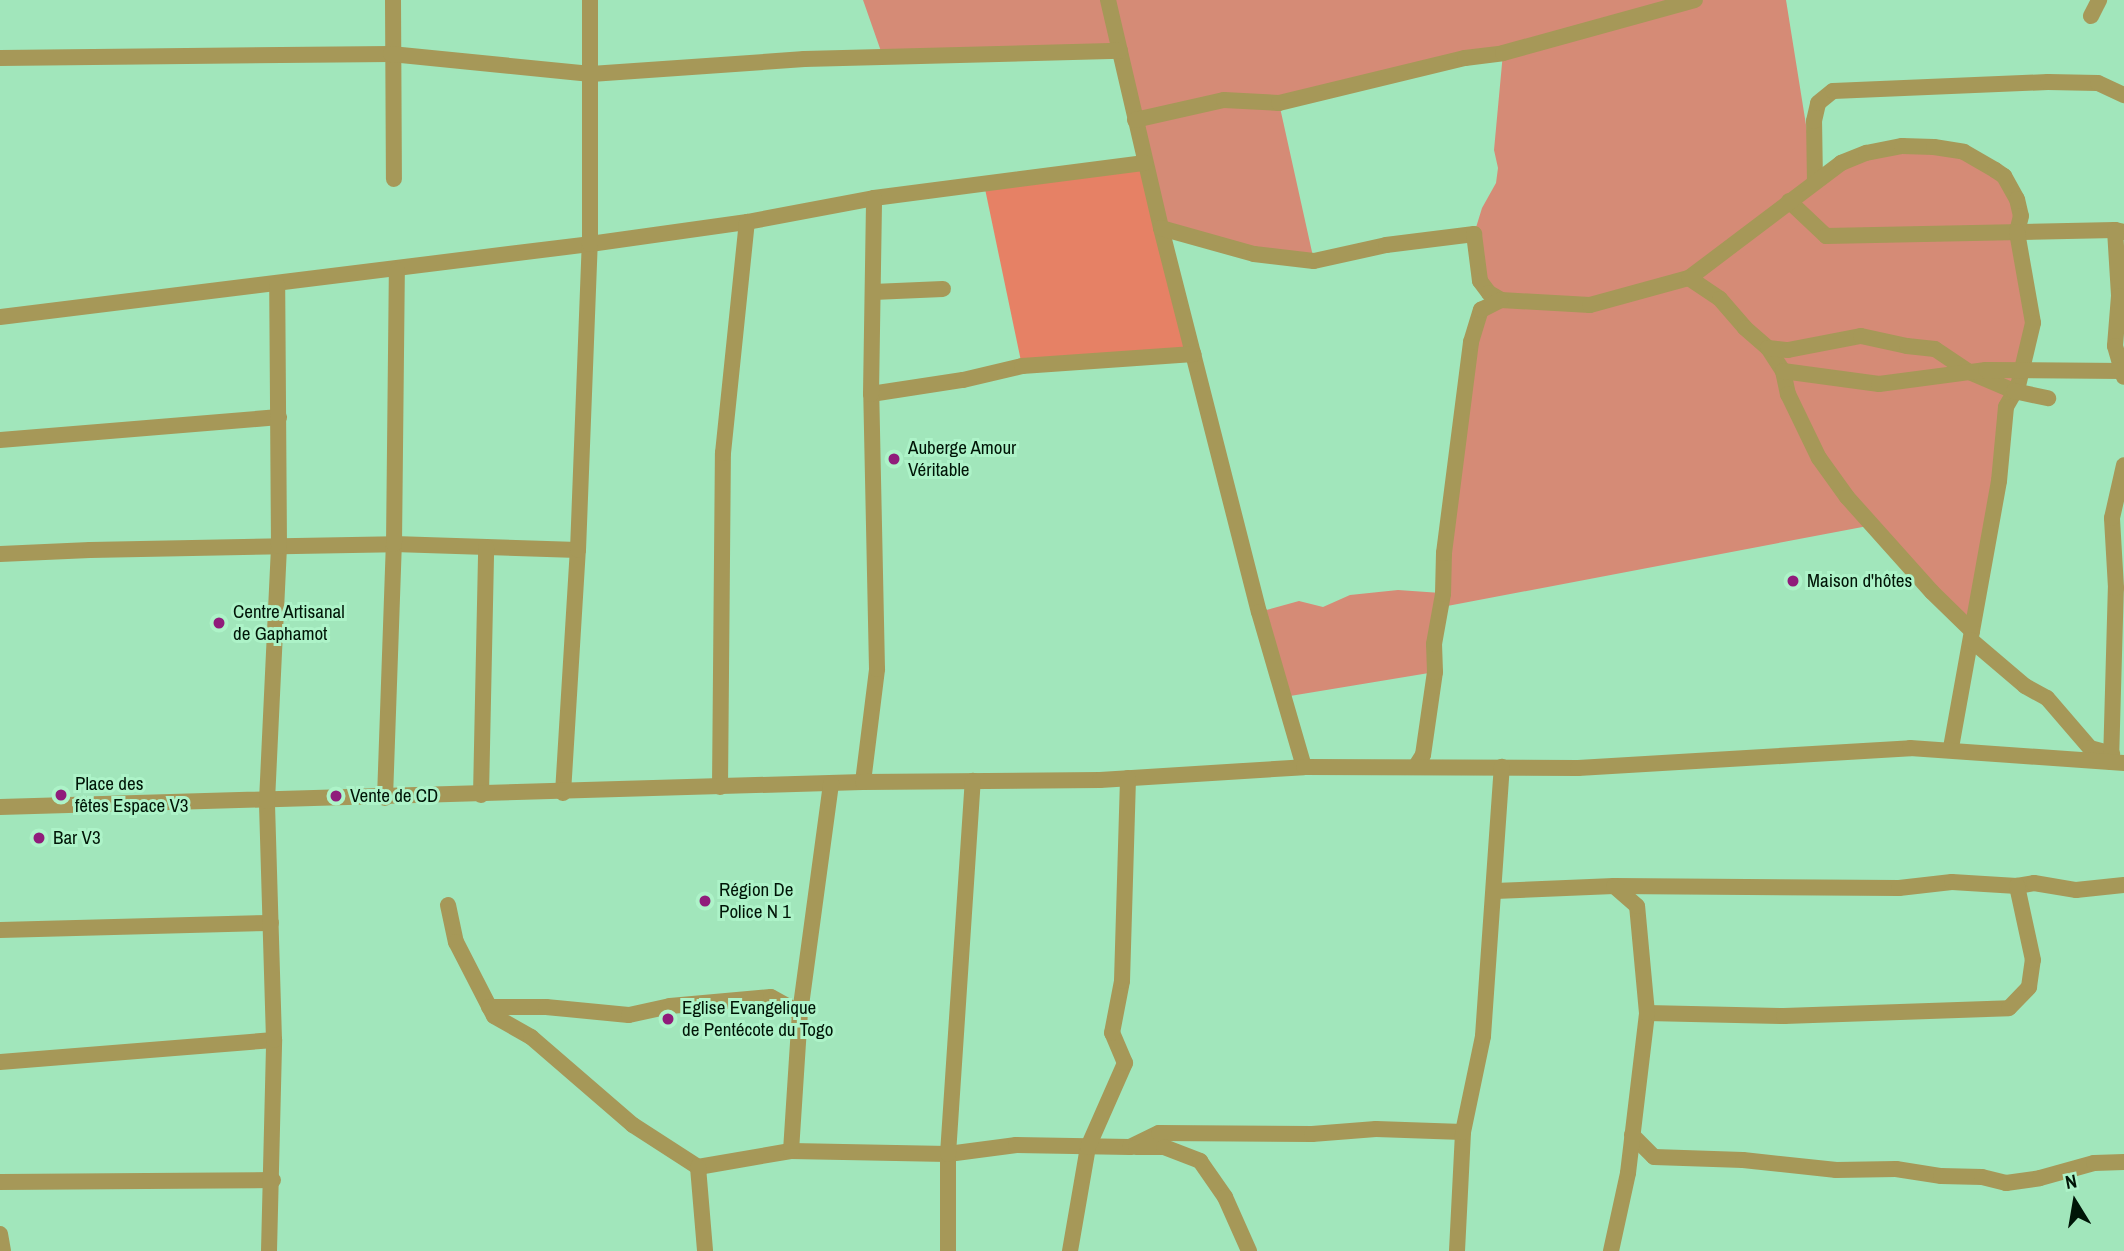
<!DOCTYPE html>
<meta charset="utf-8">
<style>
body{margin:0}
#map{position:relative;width:2124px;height:1251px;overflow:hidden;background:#a1e6bb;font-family:"Archivo Narrow",sans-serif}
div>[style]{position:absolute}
.green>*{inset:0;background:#d58b76}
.forest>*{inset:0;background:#e68165}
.minor>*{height:16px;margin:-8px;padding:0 8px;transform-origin:8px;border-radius:8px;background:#a69858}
.dots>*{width:19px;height:19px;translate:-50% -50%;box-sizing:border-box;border:4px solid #adf3c8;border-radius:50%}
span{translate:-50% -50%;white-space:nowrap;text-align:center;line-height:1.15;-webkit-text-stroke:6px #adf3c8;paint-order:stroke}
.poi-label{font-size:19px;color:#001507}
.left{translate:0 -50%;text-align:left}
.north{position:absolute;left:2040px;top:1167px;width:70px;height:70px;-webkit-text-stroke:5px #adf3c8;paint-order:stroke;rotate:349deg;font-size:19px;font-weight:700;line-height:28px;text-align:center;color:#001507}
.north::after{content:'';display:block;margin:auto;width:24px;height:32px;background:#001507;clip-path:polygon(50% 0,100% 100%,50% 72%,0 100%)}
</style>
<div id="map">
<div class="green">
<i style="clip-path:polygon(863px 0,1786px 0,1815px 181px,1858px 156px,1934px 147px,1995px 170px,2017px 199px,2033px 323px,2006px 407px,1972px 631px,1873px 525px,1442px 607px,1435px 672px,1284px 697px,1259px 612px,1299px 601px,1323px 607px,1350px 595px,1398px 590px,1441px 593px,1481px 310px,1500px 300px,1480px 281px,1474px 234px,1482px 208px,1496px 183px,1498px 168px,1494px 150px,1503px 53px,1279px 103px,1314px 261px,1161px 228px,1118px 51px,883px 57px)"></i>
</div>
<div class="forest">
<i style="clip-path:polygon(1145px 163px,1194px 354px,1022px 366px,984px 184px)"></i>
</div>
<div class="minor">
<i style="left:393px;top:0;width:179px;rotate:89.7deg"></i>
<i style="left:1108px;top:0;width:234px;rotate:76.9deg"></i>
<i style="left:1161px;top:228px;width:396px;rotate:75.7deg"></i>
<i style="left:1259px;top:612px;width:161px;rotate:73.8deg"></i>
<i style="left:2091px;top:16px;width:18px;rotate:-63deg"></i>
<i style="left:0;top:58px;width:391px;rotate:-0.6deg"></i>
<i style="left:391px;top:54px;width:201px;rotate:5.7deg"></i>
<i style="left:591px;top:74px;width:214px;rotate:-4deg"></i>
<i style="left:804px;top:59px;width:316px;rotate:-1.5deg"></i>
<i style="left:1135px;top:120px;width:91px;rotate:-12.7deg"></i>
<i style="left:1224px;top:100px;width:55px;rotate:3.1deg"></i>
<i style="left:1279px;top:103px;width:191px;rotate:-13.6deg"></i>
<i style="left:1465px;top:58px;width:38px;rotate:-7deg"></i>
<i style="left:1503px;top:53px;width:199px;rotate:-15.4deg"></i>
<i style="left:1815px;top:182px;width:61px;rotate:-90.9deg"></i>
<i style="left:1814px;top:121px;width:18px;rotate:-77deg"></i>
<i style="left:1818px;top:103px;width:19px;rotate:-39deg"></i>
<i style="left:1833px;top:91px;width:215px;rotate:-2.4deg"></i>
<i style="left:2048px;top:82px;width:50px;rotate:1.1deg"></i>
<i style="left:2098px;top:83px;width:29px;rotate:25deg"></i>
<i style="left:1789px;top:201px;width:51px;rotate:43.4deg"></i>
<i style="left:1826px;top:236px;width:289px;rotate:-1.2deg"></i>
<i style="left:1161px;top:228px;width:97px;rotate:15.6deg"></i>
<i style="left:1254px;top:254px;width:60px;rotate:6.7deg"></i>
<i style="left:1314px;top:261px;width:74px;rotate:-12.5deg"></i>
<i style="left:1386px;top:245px;width:89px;rotate:-7.1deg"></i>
<i style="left:1474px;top:234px;width:47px;rotate:82.7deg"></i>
<i style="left:1480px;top:281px;width:15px;rotate:53deg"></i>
<i style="left:1489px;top:293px;width:14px;rotate:30deg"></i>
<i style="left:1501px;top:300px;width:89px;rotate:3.2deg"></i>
<i style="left:1590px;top:305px;width:103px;rotate:-15.3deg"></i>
<i style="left:1689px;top:278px;width:191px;rotate:-37.1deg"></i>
<i style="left:1841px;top:163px;width:27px;rotate:-22deg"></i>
<i style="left:1866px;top:153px;width:37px;rotate:-11deg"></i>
<i style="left:1902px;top:146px;width:32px;rotate:2deg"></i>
<i style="left:1934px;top:147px;width:30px;rotate:9deg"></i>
<i style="left:1964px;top:152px;width:36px;rotate:30deg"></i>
<i style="left:1995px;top:170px;width:11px;rotate:34deg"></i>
<i style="left:2004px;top:176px;width:26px;rotate:61deg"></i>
<i style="left:2017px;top:199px;width:17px;rotate:77deg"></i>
<i style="left:2021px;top:216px;width:16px;rotate:104deg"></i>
<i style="left:2017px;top:232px;width:92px;rotate:80deg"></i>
<i style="left:2033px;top:323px;width:65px;rotate:103.4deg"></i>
<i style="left:2018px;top:386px;width:24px;rotate:120deg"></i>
<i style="left:2006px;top:407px;width:74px;rotate:95.4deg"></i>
<i style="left:1999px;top:481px;width:272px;rotate:100.2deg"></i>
<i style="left:2124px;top:232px;width:9px;rotate:-167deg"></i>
<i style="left:2115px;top:230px;width:66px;rotate:86.5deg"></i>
<i style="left:2119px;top:296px;width:50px;rotate:94.6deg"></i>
<i style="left:2115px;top:346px;width:32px;rotate:74deg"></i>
<i style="left:1689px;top:278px;width:37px;rotate:34deg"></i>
<i style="left:1720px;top:299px;width:38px;rotate:49deg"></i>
<i style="left:1745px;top:328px;width:30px;rotate:41deg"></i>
<i style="left:1768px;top:348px;width:27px;rotate:57deg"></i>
<i style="left:1783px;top:371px;width:24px;rotate:78deg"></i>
<i style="left:1788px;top:394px;width:71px;rotate:64.2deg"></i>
<i style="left:1819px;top:458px;width:48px;rotate:54.3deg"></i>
<i style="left:1847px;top:497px;width:127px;rotate:48.2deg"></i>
<i style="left:1932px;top:592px;width:56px;rotate:44.3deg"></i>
<i style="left:873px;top:292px;width:70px;rotate:-2.5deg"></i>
<i style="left:0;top:317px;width:594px;rotate:-7.05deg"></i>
<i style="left:590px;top:244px;width:159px;rotate:-8deg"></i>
<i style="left:747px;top:222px;width:129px;rotate:-10.7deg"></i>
<i style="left:874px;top:198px;width:273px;rotate:-7.4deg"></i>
<i style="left:1768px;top:348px;width:20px;rotate:6deg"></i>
<i style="left:1788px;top:350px;width:74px;rotate:-10.9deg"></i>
<i style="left:1861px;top:336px;width:47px;rotate:12.3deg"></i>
<i style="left:1907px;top:346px;width:28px;rotate:6deg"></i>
<i style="left:1935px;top:349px;width:41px;rotate:34.1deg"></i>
<i style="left:1969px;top:372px;width:49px;rotate:22.9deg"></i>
<i style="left:2014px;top:391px;width:35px;rotate:12deg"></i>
<i style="left:1783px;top:371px;width:97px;rotate:7.7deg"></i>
<i style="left:1879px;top:384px;width:108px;rotate:-7.5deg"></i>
<i style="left:1986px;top:370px;width:138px;rotate:0.4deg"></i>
<i style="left:871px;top:394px;width:93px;rotate:-8.7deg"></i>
<i style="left:963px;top:380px;width:61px;rotate:-13.3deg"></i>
<i style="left:1022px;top:366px;width:172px;rotate:-4deg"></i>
<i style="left:0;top:440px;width:280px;rotate:-4.7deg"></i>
<i style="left:0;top:554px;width:90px;rotate:-2.5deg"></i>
<i style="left:90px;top:550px;width:304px;rotate:-1.1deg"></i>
<i style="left:394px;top:544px;width:184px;rotate:1.9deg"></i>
<i style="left:1971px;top:640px;width:71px;rotate:40.4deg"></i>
<i style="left:2025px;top:686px;width:25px;rotate:29deg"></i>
<i style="left:2047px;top:698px;width:66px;rotate:49.3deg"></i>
<i style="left:2090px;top:748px;width:23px;rotate:15deg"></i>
<i style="left:2111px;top:762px;width:174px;rotate:-88.4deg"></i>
<i style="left:2116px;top:588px;width:70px;rotate:-93.3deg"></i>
<i style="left:2112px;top:518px;width:54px;rotate:-77.2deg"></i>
<i style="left:1416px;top:766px;width:13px;rotate:-58deg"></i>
<i style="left:1423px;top:755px;width:84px;rotate:-81.8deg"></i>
<i style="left:1435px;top:672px;width:28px;rotate:-92deg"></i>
<i style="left:1434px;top:644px;width:51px;rotate:-79.8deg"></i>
<i style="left:1443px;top:594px;width:41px;rotate:-88.6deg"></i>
<i style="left:1444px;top:553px;width:213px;rotate:-82.7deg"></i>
<i style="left:1471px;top:342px;width:34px;rotate:-73deg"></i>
<i style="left:1481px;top:310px;width:22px;rotate:-27deg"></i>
<i style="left:863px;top:782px;width:114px;rotate:-82.9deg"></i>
<i style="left:877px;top:669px;width:275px;rotate:-91.2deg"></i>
<i style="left:871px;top:394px;width:196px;rotate:-89.1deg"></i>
<i style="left:720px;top:787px;width:334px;rotate:-89.5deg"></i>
<i style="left:723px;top:453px;width:232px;rotate:-84.1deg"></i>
<i style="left:563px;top:793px;width:243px;rotate:-86.5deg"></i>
<i style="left:578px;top:550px;width:306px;rotate:-87.8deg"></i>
<i style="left:590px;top:244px;width:244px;rotate:-90deg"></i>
<i style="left:481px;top:795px;width:248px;rotate:-88.8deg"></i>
<i style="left:385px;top:798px;width:254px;rotate:-88deg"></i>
<i style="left:394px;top:544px;width:274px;rotate:-89.4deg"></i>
<i style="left:0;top:807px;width:863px;rotate:-1.66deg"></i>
<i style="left:863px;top:782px;width:237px;rotate:-0.5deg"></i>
<i style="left:1100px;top:780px;width:204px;rotate:-3.6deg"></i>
<i style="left:1304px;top:767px;width:274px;rotate:0.2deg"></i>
<i style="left:1578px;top:768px;width:333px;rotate:-3.4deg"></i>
<i style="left:1910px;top:748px;width:215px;rotate:4deg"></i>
<i style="left:1495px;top:891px;width:119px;rotate:-2.4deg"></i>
<i style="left:1614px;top:886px;width:285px;rotate:0.4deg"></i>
<i style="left:1899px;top:888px;width:53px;rotate:-6.5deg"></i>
<i style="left:1952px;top:882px;width:65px;rotate:3.5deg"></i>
<i style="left:2017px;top:886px;width:17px;rotate:-10deg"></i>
<i style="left:2034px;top:883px;width:43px;rotate:9.5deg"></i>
<i style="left:2076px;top:890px;width:48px;rotate:-5.9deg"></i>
<i style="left:448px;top:905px;width:38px;rotate:78deg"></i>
<i style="left:456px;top:942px;width:83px;rotate:62.8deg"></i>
<i style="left:494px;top:1016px;width:43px;rotate:29.6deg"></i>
<i style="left:531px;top:1037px;width:135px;rotate:40.8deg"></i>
<i style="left:633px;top:1125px;width:77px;rotate:32.9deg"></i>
<i style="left:698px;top:1167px;width:94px;rotate:-9.8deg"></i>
<i style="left:791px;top:1151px;width:157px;rotate:1.1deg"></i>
<i style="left:948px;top:1154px;width:69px;rotate:-7.5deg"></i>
<i style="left:1016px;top:1145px;width:114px;rotate:1deg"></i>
<i style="left:1130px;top:1147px;width:32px;rotate:-26deg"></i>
<i style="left:1159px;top:1133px;width:153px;rotate:0.4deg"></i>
<i style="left:1312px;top:1134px;width:64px;rotate:-4.5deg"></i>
<i style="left:1376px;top:1129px;width:87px;rotate:2deg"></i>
<i style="left:0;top:930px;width:271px;rotate:-1.5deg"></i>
<i style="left:489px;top:1007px;width:57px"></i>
<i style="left:546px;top:1007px;width:83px;rotate:5.5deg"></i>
<i style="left:629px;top:1015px;width:42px;rotate:-12.4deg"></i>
<i style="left:670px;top:1006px;width:101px;rotate:-5.1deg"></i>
<i style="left:771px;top:997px;width:33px;rotate:29deg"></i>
<i style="left:1647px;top:1013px;width:137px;rotate:1.3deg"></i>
<i style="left:1784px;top:1016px;width:225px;rotate:-2deg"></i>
<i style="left:2009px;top:1008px;width:29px;rotate:-46deg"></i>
<i style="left:2029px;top:987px;width:27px;rotate:-82deg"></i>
<i style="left:2033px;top:960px;width:76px;rotate:-102.2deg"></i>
<i style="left:0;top:1062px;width:275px;rotate:-4.6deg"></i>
<i style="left:1632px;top:1135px;width:31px;rotate:45deg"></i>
<i style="left:1654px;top:1157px;width:89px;rotate:1.9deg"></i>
<i style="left:1743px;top:1160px;width:94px;rotate:6.1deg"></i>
<i style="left:1836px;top:1170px;width:60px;rotate:-1deg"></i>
<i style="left:1896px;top:1169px;width:46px;rotate:8.8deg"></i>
<i style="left:1941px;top:1176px;width:41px;rotate:1.4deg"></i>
<i style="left:1982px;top:1177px;width:25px;rotate:14deg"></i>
<i style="left:2006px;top:1183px;width:34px;rotate:-8deg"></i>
<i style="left:2040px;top:1178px;width:56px;rotate:-15.5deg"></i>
<i style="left:2094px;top:1163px;width:30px;rotate:-2deg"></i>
<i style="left:1136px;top:1147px;width:28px"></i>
<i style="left:1164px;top:1147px;width:39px;rotate:21deg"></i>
<i style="left:1200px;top:1161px;width:44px;rotate:55.2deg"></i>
<i style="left:1225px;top:1197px;width:59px;rotate:66deg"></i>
<i style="left:791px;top:1151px;width:138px;rotate:-86.3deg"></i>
<i style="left:800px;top:1013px;width:232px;rotate:-82.3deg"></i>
<i style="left:698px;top:1167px;width:84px;rotate:85.2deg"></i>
<i style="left:0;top:1182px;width:273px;rotate:-0.4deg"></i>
<i style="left:0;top:1234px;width:17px;rotate:80deg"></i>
<i style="left:269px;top:1251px;width:211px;rotate:-88.6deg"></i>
<i style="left:274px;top:1040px;width:239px;rotate:-91.7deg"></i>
<i style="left:267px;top:801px;width:255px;rotate:-87.3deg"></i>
<i style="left:279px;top:546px;width:261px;rotate:-90.4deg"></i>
<i style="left:948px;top:1251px;width:97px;rotate:-90deg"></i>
<i style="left:948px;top:1154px;width:374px;rotate:-86.2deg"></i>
<i style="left:1070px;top:1251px;width:106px;rotate:-80.2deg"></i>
<i style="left:1088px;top:1147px;width:92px;rotate:-66.2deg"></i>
<i style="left:1125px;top:1063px;width:33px;rotate:-113deg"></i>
<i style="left:1112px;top:1033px;width:53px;rotate:-79.1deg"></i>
<i style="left:1122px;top:981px;width:203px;rotate:-88.3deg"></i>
<i style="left:1457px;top:1251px;width:119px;rotate:-87.1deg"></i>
<i style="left:1463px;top:1132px;width:98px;rotate:-78.2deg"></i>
<i style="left:1483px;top:1036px;width:270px;rotate:-86deg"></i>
<i style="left:1611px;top:1251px;width:80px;rotate:-77.7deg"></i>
<i style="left:1628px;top:1173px;width:161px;rotate:-83.2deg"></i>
<i style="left:1647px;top:1013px;width:107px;rotate:-95.3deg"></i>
<i style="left:1637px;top:906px;width:30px;rotate:-139deg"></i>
</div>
<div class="dots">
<i style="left:894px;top:459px;background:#901c7b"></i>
<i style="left:1793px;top:581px;background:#901c7b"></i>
<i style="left:219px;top:623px;background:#901c7b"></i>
<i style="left:61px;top:795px;background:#901c7b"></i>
<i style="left:336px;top:796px;background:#901c7b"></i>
<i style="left:39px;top:838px;background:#901c7b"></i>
<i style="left:705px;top:901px;background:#901c7b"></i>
<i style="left:668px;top:1019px;background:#901c7b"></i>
</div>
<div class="poi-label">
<span class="left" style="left:908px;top:459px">Auberge Amour<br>Véritable</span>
<span class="left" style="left:1807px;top:581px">Maison d'hôtes</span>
<span class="left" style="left:233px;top:623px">Centre Artisanal<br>de Gaphamot</span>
<span class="left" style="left:75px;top:795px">Place des<br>fêtes Espace V3</span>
<span class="left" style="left:350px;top:796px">Vente de CD</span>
<span class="left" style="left:53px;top:838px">Bar V3</span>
<span class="left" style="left:719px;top:901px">Région De<br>Police N 1</span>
<span class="left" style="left:682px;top:1019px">Eglise Evangelique<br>de Pentécote du Togo</span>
</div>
<div class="north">N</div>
</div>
